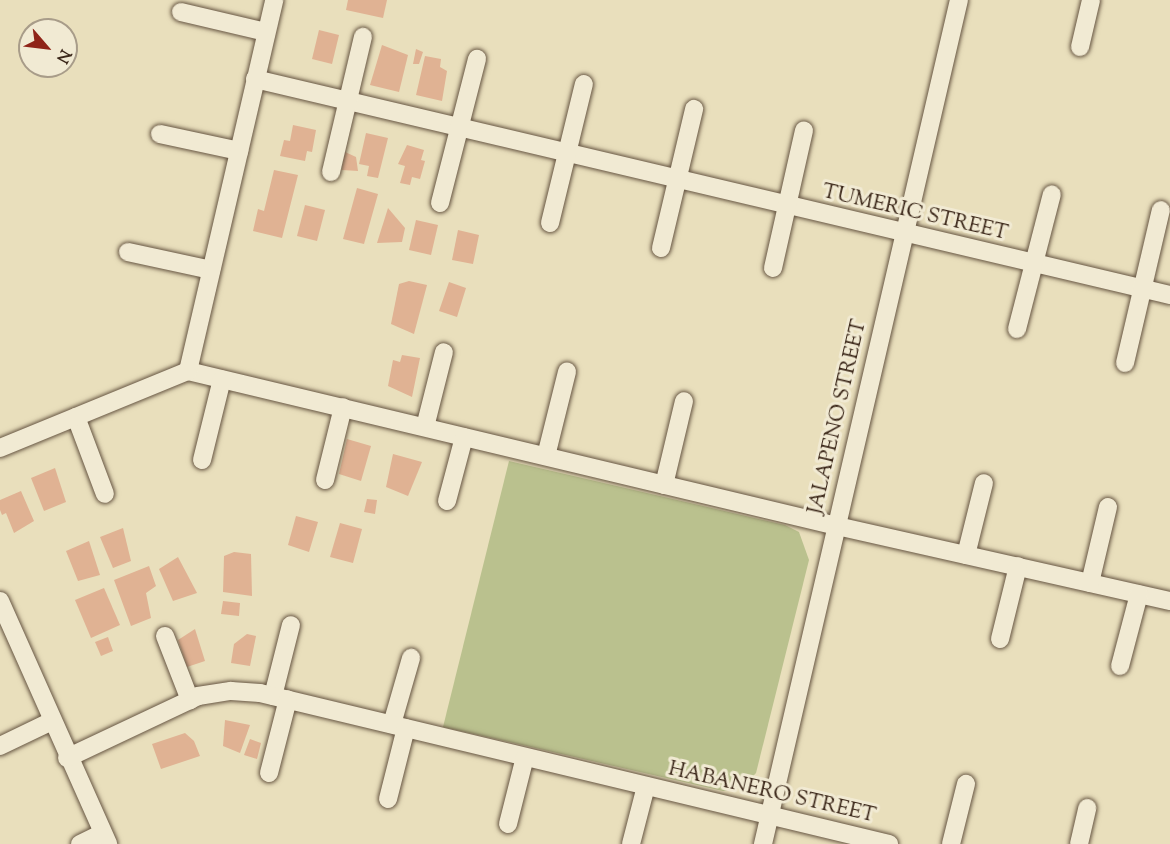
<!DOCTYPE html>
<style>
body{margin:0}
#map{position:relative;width:1170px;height:844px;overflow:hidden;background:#e9dfbc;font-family:"Sorts Mill Goudy",serif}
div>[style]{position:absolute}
.green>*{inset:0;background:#bac18e}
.building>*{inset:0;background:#e0b293}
.roads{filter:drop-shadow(0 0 2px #665542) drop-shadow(0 0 2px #665542)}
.minor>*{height:18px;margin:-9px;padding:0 9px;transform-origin:9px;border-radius:9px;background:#f1ead3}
span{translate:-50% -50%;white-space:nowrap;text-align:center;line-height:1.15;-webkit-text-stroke:6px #f1ead3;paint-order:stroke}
.street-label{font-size:21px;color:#3b2719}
.north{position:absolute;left:18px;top:18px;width:60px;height:60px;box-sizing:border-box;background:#f1ead3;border:2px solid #a89c89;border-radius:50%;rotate:118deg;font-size:16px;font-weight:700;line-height:24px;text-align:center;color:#3b2719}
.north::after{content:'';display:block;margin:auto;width:21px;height:27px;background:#8f2418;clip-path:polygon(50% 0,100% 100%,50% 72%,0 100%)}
</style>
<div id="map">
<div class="green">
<i style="clip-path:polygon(509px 461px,785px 525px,799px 532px,809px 560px,756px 773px,741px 789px,723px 791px,443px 727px)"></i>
</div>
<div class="building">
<i style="clip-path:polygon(348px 0,387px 0,383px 18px,346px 10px)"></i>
<i style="clip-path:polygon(319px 30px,339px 35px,332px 64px,312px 59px)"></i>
<i style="clip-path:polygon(382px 45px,408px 55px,399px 92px,370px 85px)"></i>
<i style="clip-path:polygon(416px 49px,423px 52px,419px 64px,413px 64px)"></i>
<i style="clip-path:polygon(425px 56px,441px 59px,440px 67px,447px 71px,442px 101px,416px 95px)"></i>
<i style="clip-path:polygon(293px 125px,316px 130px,312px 152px,307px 151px,305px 161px,280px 156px,284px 140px,290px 141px)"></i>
<i style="clip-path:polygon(366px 133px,388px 138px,378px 178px,367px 176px,369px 166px,359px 164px)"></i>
<i style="clip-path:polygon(407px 145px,424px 150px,421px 160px,425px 161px,420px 179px,412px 177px,410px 185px,400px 183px,405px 166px,398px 164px)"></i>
<i style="clip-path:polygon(343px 151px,356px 157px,358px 171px,342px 170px)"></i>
<i style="clip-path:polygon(274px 170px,298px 175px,282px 238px,253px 231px,258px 209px,264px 211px)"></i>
<i style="clip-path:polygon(357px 188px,378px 194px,364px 244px,343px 239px)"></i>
<i style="clip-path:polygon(305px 205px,325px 210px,317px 241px,297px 236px)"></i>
<i style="clip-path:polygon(388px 208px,405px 228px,402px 242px,377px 243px)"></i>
<i style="clip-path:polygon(416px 220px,438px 225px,431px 255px,409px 250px)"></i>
<i style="clip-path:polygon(458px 230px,479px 235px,473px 264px,452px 260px)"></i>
<i style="clip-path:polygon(409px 281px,427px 285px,414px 334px,391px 324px,399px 284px)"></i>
<i style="clip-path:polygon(449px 282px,466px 288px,457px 317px,439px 311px)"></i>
<i style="clip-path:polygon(402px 355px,420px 358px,412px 397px,388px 386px,393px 360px,400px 362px)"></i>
<i style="clip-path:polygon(347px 439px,371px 446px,361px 481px,339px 474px)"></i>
<i style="clip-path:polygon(393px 454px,422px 462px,408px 496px,386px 487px)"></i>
<i style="clip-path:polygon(55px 468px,66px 502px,44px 511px,31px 478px)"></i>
<i style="clip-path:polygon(21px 491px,34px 521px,14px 533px,6px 513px,2px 515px,0 510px,0 500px)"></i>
<i style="clip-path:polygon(367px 499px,377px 500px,375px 514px,364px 512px)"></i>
<i style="clip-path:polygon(296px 516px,318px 522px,309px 552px,288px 545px)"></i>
<i style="clip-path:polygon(340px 523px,362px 529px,353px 563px,330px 557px)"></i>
<i style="clip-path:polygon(123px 528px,131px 561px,113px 568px,100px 537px)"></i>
<i style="clip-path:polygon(89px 541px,100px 575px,78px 581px,66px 551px)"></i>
<i style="clip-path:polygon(234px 552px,251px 554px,252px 596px,223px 592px,224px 556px)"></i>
<i style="clip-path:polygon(178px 557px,197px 593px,173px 601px,159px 569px)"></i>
<i style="clip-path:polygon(149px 566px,156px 586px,146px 593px,151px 618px,131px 626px,114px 580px)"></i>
<i style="clip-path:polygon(104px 588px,120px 625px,91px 638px,75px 600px)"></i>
<i style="clip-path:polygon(223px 601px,240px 603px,239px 616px,221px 614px)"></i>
<i style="clip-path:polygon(195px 629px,205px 661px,187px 667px,178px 640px)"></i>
<i style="clip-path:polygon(247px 634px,256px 636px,250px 666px,231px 663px,234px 644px)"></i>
<i style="clip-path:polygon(108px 637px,113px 651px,101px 656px,95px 642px)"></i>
<i style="clip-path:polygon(225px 720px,250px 725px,240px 753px,223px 746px)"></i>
<i style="clip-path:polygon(185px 733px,194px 741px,200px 756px,161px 769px,152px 744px)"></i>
<i style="clip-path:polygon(250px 739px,261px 743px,257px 759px,244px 755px)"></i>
</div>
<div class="roads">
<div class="minor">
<i style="left:181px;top:12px;width:87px;rotate:13.2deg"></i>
<i style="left:1080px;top:47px;width:48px;rotate:-76.8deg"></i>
<i style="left:255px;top:79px;width:940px;rotate:13.28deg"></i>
<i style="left:160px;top:134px;width:81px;rotate:12.1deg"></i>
<i style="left:331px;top:172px;width:139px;rotate:-76.7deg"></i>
<i style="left:440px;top:203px;width:149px;rotate:-75.6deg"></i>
<i style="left:550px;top:223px;width:143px;rotate:-76.3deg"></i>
<i style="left:661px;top:248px;width:143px;rotate:-76.6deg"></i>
<i style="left:128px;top:252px;width:85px;rotate:12.2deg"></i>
<i style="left:773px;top:268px;width:141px;rotate:-77.3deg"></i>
<i style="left:1017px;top:329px;width:139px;rotate:-75.5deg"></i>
<i style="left:1125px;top:363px;width:157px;rotate:-76.8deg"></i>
<i style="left:188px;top:371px;width:667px;rotate:13.43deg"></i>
<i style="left:837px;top:526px;width:341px;rotate:12.7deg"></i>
<i style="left:188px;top:371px;width:381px;rotate:-76.9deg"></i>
<i style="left:76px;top:417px;width:82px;rotate:69.4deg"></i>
<i style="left:425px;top:427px;width:77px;rotate:-75.8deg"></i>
<i style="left:0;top:448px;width:203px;rotate:-22.3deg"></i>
<i style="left:546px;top:456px;width:87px;rotate:-76deg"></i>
<i style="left:202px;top:460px;width:83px;rotate:-76.1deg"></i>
<i style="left:325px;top:480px;width:75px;rotate:-76.1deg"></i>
<i style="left:664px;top:485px;width:86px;rotate:-76.6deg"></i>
<i style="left:447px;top:501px;width:66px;rotate:-75.1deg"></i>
<i style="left:966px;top:555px;width:74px;rotate:-76deg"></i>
<i style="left:1090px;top:583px;width:78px;rotate:-76.7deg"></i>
<i style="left:0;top:601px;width:266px;rotate:66deg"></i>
<i style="left:165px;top:636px;width:69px;rotate:68.7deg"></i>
<i style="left:1000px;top:639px;width:75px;rotate:-76.1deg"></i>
<i style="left:1120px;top:666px;width:74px;rotate:-75.2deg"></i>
<i style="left:273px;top:696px;width:73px;rotate:-75.8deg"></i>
<i style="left:392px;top:724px;width:69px;rotate:-73.9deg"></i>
<i style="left:0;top:746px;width:58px;rotate:-25.7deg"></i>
<i style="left:67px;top:758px;width:145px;rotate:-25.3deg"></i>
<i style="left:198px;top:696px;width:33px;rotate:-9deg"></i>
<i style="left:231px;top:691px;width:29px;rotate:4deg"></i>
<i style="left:260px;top:693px;width:647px;rotate:13.5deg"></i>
<i style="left:269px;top:773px;width:76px;rotate:-75.6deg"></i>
<i style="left:388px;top:799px;width:73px;rotate:-75.8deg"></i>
<i style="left:508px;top:824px;width:69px;rotate:-75.8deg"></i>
<i style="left:80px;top:844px;width:25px;rotate:-26deg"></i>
<i style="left:631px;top:844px;width:60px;rotate:-75.5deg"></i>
<i style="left:763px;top:844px;width:866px;rotate:-76.93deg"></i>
<i style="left:951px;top:844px;width:62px;rotate:-76deg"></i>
<i style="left:1079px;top:844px;width:37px;rotate:-77deg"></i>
</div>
</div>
<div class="street-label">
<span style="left:915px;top:213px;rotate:13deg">TUMERIC STREET</span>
<span style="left:838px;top:417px;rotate:-77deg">JALAPENO STREET</span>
<span style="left:772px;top:793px;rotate:13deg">HABANERO STREET</span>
</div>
<div class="north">N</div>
</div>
